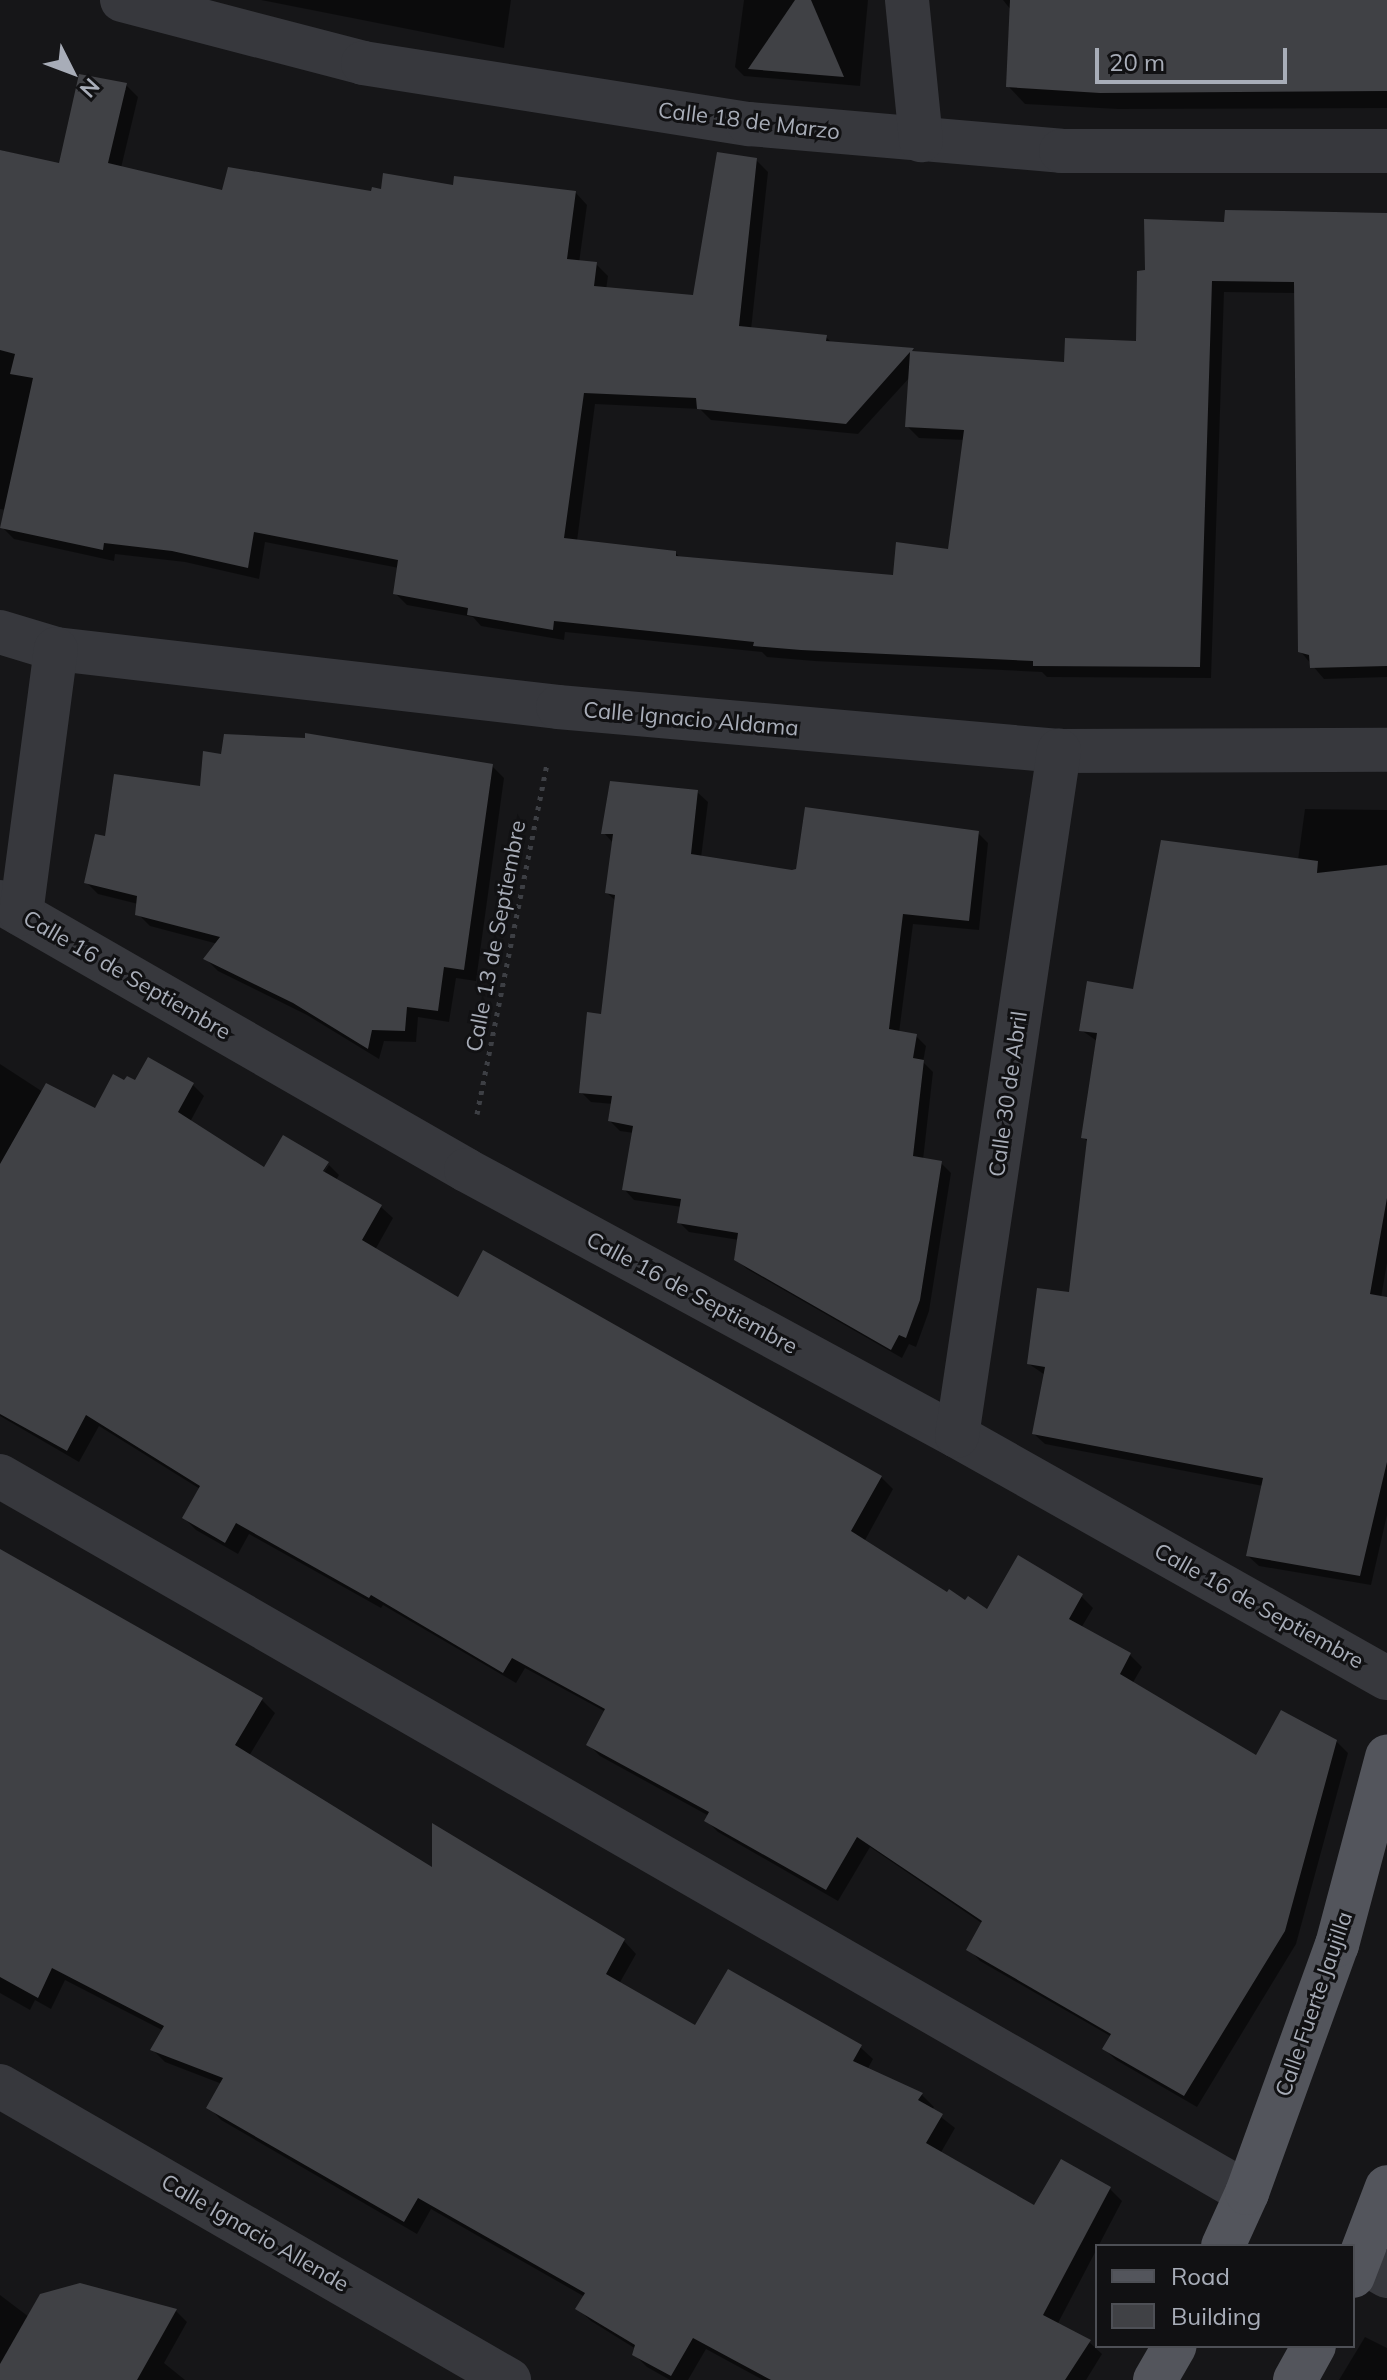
<!DOCTYPE html>
<style>
body{margin:0}
#map{position:relative;width:1387px;height:2380px;overflow:hidden;background:#161618;font-family:Mulish,sans-serif}
div>[style]{position:absolute}
.shadow>*{inset:0;background:#0007}
.building>*{inset:0;background:#404145}
.path>*{height:5px;margin-top:-2.5px;transform-origin:0;background:repeating-linear-gradient(90deg,#3d3f44 0 4px,transparent 0 10px)}
.minor>*{height:44px;margin:-22px;padding:0 22px;transform-origin:22px;border-radius:22px;background:#37383d}
.major>*{height:44px;margin:-22px;padding:0 22px;transform-origin:22px;border-radius:22px;background:#53555c}
span{translate:-50% -50%;white-space:nowrap;text-align:center;line-height:1.15;-webkit-text-stroke:6px #111113;paint-order:stroke}
.street-label{font-size:22px;color:#a8adb8}
.legend{position:absolute;left:1095px;top:2244px;width:260px;height:104px;box-sizing:border-box;background:#111113;border:2px solid #4d4f55;margin:0;padding:10px 14px;list-style:none;font-size:24px;color:#a8adb8}
.legend li{display:flex;align-items:center;gap:16px;height:40px}
.legend b{width:40px;border:2px solid #4d4f55}
.north{position:absolute;left:32px;top:32px;width:80px;height:80px;-webkit-text-stroke:6px #111113;paint-order:stroke;rotate:132deg;font-size:22px;font-weight:700;line-height:32px;text-align:center;color:#a8adb8}
.north::after{content:'';display:block;margin:auto;width:28px;height:36px;background:#a8adb8;clip-path:polygon(50% 0,100% 100%,50% 72%,0 100%)}
.scale{position:absolute;left:1095px;top:48px;width:192px;height:36px;box-sizing:border-box;border:4px solid #a8adb8;border-top:0;padding-left:10px;font-size:24px;line-height:28px;white-space:nowrap;color:#a8adb8;-webkit-text-stroke:6px #111113;paint-order:stroke}
</style>
<div id="map">
<div class="shadow">
<i style="clip-path:polygon(261px 0,511px 0,504px 48px)"></i>
<i style="clip-path:polygon(744px 0,868px 0,860px 86px,744px 76px,735px 67px)"></i>
<i style="clip-path:polygon(1003px 0,1387px 0,1387px 108px,1118px 109px,1025px 104px,1008px 86px,1011px 10px)"></i>
<i style="clip-path:polygon(evenodd,126px 85px,138px 97px,121px 168px,224px 192px,373px 194px,454px 187px,576px 193px,587px 205px,579px 263px,596px 264px,608px 276px,606px 290px,694px 298px,756px 160px,768px 172px,751px 330px,826px 337px,832px 343px,916px 353px,1066px 364px,1138px 343px,1147px 272px,1226px 224px,1227px 212px,1387px 213px,1387px 677px,1324px 679px,1300px 651px,1296px 293px,1224px 292px,1211px 678px,1047px 677px,1042px 672px,814px 661px,767px 657px,762px 652px,565px 632px,564px 640px,481px 626px,473px 617px,407px 605px,395px 593px,399px 568px,265px 542px,259px 579px,185px 562px,115px 554px,114px 561px,14px 539px,2px 527px,6px 510px,0 509px,0 150px,60px 165px,126px 85px,911px 376px,907px 426px,919px 438px,965px 440px,950px 551px,895px 577px,681px 559px,676px 553px,577px 541px,595px 404px,700px 409px,711px 420px,858px 434px,911px 376px)"></i>
<i style="clip-path:polygon(222px 756px,492px 766px,504px 778px,476px 981px,456px 978px,449px 1022px,418px 1017px,416px 1042px,384px 1041px,379px 1059px,307px 1015px,218px 971px,206px 959px,218px 944px,150px 926px,138px 914px,138px 904px,98px 894px,86px 882px,107px 838px,202px 788px)"></i>
<i style="clip-path:polygon(697px 792px,708px 802px,701px 858px,792px 872px,978px 833px,988px 843px,979px 930px,913px 924px,899px 1033px,916px 1036px,926px 1046px,923px 1062px,933px 1072px,923px 1160px,941px 1163px,951px 1173px,929px 1311px,916px 1347px,909px 1344px,902px 1358px,747px 1269px,736px 1259px,739px 1240px,689px 1232px,679px 1222px,682px 1207px,634px 1200px,624px 1189px,634px 1133px,620px 1131px,610px 1121px,613px 1104px,591px 1102px,581px 1092px,603px 1016px,617px 902px,607px 893px,614px 844px,604px 833px)"></i>
<i style="clip-path:polygon(1305px 809px,1387px 810px,1387px 1263px,1381px 1298px,1387px 1299px,1387px 1515px,1371px 1585px,1259px 1566px,1248px 1556px,1263px 1486px,1045px 1444px,1034px 1434px,1045px 1375px,1029px 1364px,1070px 1294px,1089px 1143px,1083px 1137px,1097px 1041px,1081px 1030px,1298px 860px)"></i>
<i style="clip-path:polygon(0 1064px,43px 1092px,96px 1111px,125px 1083px,192px 1084px,204px 1096px,190px 1122px,265px 1170px,328px 1164px,319px 1180px,329px 1165px,339px 1175px,336px 1180px,381px 1207px,393px 1218px,375px 1250px,459px 1299px,881px 1477px,893px 1489px,864px 1542px,947px 1595px,988px 1612px,1081px 1596px,1093px 1608px,1081px 1628px,1130px 1655px,1142px 1667px,1132px 1684px,1257px 1757px,1336px 1741px,1348px 1753px,1296px 1944px,1197px 2107px,1116px 2060px,1104px 2049px,1112px 2037px,980px 1961px,969px 1949px,983px 1924px,870px 1847px,838px 1901px,718px 1832px,706px 1820px,709px 1816px,600px 1756px,588px 1744px,606px 1712px,525px 1668px,516px 1683px,383px 1605px,381px 1608px,249px 1534px,238px 1554px,196px 1530px,184px 1518px,200px 1489px,99px 1426px,79px 1462px,0 1416px)"></i>
<i style="clip-path:polygon(15px 1560px,262px 1700px,275px 1713px,249px 1756px,434px 1871px,624px 1941px,636px 1954px,619px 1984px,696px 2028px,860px 2047px,873px 2059px,867px 2070px,922px 2095px,934px 2107px,932px 2110px,955px 2128px,940px 2154px,1035px 2208px,1110px 2189px,1122px 2201px,1057px 2325px,1089px 2342px,1102px 2354px,1086px 2380px,763px 2380px,706px 2349px,688px 2380px,670px 2380px,647px 2367px,634px 2354px,636px 2349px,591px 2321px,578px 2309px,585px 2297px,431px 2209px,417px 2234px,221px 2120px,209px 2107px,222px 2084px,165px 2062px,153px 2050px,164px 2031px,65px 1980px,51px 2009px,35px 2000px,30px 2010px,0 1993px,0 1568px)"></i>
<i style="clip-path:polygon(80px 2285px,176px 2311px,187px 2322px,164px 2363px,185px 2380px,0 2380px,0 2295px,29px 2317px)"></i>
<i style="clip-path:polygon(1365px 2337px,1387px 2348px,1387px 2380px,1339px 2380px)"></i>
</div>
<div class="building">
<i style="clip-path:polygon(795px 0,811px 0,844px 77px,748px 69px)"></i>
<i style="clip-path:polygon(1010px 0,1387px 0,1387px 91px,1100px 93px,1006px 87px)"></i>
<i style="clip-path:polygon(evenodd,79px 74px,127px 83px,108px 163px,222px 190px,228px 167px,371px 191px,372px 187px,381px 189px,383px 173px,453px 185px,454px 176px,576px 191px,567px 259px,597px 262px,594px 286px,693px 295px,717px 152px,757px 158px,739px 326px,827px 335px,826px 341px,914px 348px,912px 351px,1064px 362px,1065px 338px,1136px 341px,1137px 271px,1145px 270px,1144px 219px,1224px 222px,1225px 210px,1387px 213px,1387px 666px,1310px 668px,1309px 655px,1298px 652px,1294px 282px,1212px 281px,1200px 667px,1033px 666px,1033px 661px,801px 650px,753px 646px,754px 642px,554px 621px,553px 630px,467px 615px,468px 608px,393px 594px,398px 560px,254px 532px,248px 568px,172px 551px,104px 543px,103px 550px,0 528px,33px 378px,10px 374px,15px 354px,0 350px,0 150px,59px 163px,79px 74px,910px 352px,905px 427px,964px 430px,948px 549px,896px 542px,893px 575px,676px 556px,676px 551px,564px 538px,584px 393px,696px 398px,697px 409px,846px 424px,910px 352px)"></i>
<i style="clip-path:polygon(305px 733px,493px 764px,464px 970px,444px 967px,438px 1011px,407px 1007px,405px 1031px,372px 1030px,368px 1049px,293px 1003px,203px 959px,220px 937px,135px 915px,137px 896px,84px 883px,95px 834px,105px 836px,114px 774px,200px 786px,203px 751px,221px 754px,224px 734px,305px 738px)"></i>
<i style="clip-path:polygon(610px 781px,698px 790px,691px 854px,792px 870px,796px 869px,805px 807px,979px 831px,969px 921px,903px 914px,889px 1029px,917px 1034px,913px 1058px,924px 1060px,913px 1156px,942px 1161px,920px 1300px,906px 1338px,899px 1335px,891px 1350px,734px 1260px,738px 1233px,677px 1223px,681px 1199px,622px 1190px,633px 1126px,608px 1121px,612px 1096px,579px 1093px,587px 1012px,601px 1014px,615px 895px,605px 893px,613px 834px,601px 834px)"></i>
<i style="clip-path:polygon(1161px 840px,1318px 861px,1317px 873px,1387px 865px,1387px 1198px,1370px 1294px,1387px 1297px,1387px 1462px,1360px 1576px,1246px 1556px,1263px 1478px,1032px 1434px,1045px 1367px,1027px 1364px,1037px 1288px,1069px 1292px,1087px 1139px,1081px 1138px,1097px 1033px,1079px 1031px,1087px 981px,1133px 989px)"></i>
<i style="clip-path:polygon(148px 1057px,194px 1083px,178px 1112px,264px 1167px,283px 1135px,329px 1162px,323px 1171px,382px 1205px,362px 1240px,458px 1297px,483px 1250px,882px 1476px,851px 1531px,947px 1592px,949px 1589px,965px 1600px,968px 1596px,987px 1609px,1018px 1555px,1083px 1594px,1069px 1619px,1131px 1653px,1120px 1674px,1256px 1755px,1281px 1710px,1337px 1740px,1285px 1931px,1184px 2096px,1102px 2049px,1111px 2034px,966px 1950px,982px 1921px,857px 1837px,826px 1890px,704px 1821px,709px 1812px,586px 1745px,605px 1709px,512px 1658px,503px 1673px,371px 1595px,369px 1598px,236px 1523px,225px 1543px,182px 1518px,200px 1486px,86px 1415px,67px 1451px,0 1414px,0 1164px,46px 1083px,95px 1108px,113px 1074px,124px 1080px,127px 1076px,135px 1080px)"></i>
<i style="clip-path:polygon(0 1549px,263px 1698px,235px 1745px,432px 1867px,432px 1823px,625px 1939px,606px 1974px,695px 2025px,728px 1969px,862px 2045px,853px 2061px,923px 2093px,918px 2100px,943px 2114px,926px 2143px,1034px 2205px,1061px 2159px,1111px 2187px,1043px 2315px,1091px 2340px,1065px 2380px,771px 2380px,693px 2338px,671px 2376px,632px 2355px,635px 2345px,575px 2309px,585px 2293px,418px 2198px,404px 2222px,206px 2108px,223px 2078px,150px 2050px,164px 2026px,52px 1968px,38px 1998px,0 1977px)"></i>
<i style="clip-path:polygon(80px 2283px,177px 2309px,137px 2380px,0 2380px,0 2364px,40px 2294px)"></i>
</div>
<div class="path">
<i style="left:477px;top:1114px;width:358px;rotate:-78.7deg"></i>
</div>
<div class="minor">
<i style="left:122px;top:0;width:249px;rotate:14.6deg"></i>
<i style="left:363px;top:63px;width:391px;rotate:9deg"></i>
<i style="left:749px;top:124px;width:313px;rotate:4.9deg"></i>
<i style="left:1061px;top:151px;width:326px"></i>
<i style="left:907px;top:0;width:141px;rotate:84.3deg"></i>
<i style="left:0;top:632px;width:59px;rotate:16.9deg"></i>
<i style="left:56px;top:649px;width:505px;rotate:6.59deg"></i>
<i style="left:558px;top:707px;width:503px;rotate:5.02deg"></i>
<i style="left:1059px;top:751px;width:328px;rotate:-0.2deg"></i>
<i style="left:0;top:902px;width:538px;rotate:29.9deg"></i>
<i style="left:466px;top:1170px;width:558px;rotate:28.45deg"></i>
<i style="left:957px;top:1436px;width:493px;rotate:29.4deg"></i>
<i style="left:21px;top:914px;width:267px;rotate:-82.5deg"></i>
<i style="left:957px;top:1436px;width:693px;rotate:-81.53deg"></i>
<i style="left:0;top:1476px;width:1438px;rotate:29.9deg"></i>
<i style="left:0;top:2086px;width:588px;rotate:30.01deg"></i>
<i style="left:1361px;top:2261px;width:30px;rotate:30deg"></i>
</div>
<div class="major">
<i style="left:1223px;top:2246px;width:58px;rotate:-65.6deg"></i>
<i style="left:1247px;top:2193px;width:264px;rotate:-70.1deg"></i>
<i style="left:1337px;top:1945px;width:195px;rotate:-75.1deg"></i>
<i style="left:1353px;top:2276px;width:95px;rotate:-69.1deg"></i>
<i style="left:1155px;top:2380px;width:39px;rotate:-60deg"></i>
<i style="left:1295px;top:2380px;width:39px;rotate:-61deg"></i>
</div>
<div class="street-label">
<span style="left:749px;top:121px;rotate:7deg">Calle 18 de Marzo</span>
<span style="left:691px;top:719px;rotate:5deg">Calle Ignacio Aldama</span>
<span style="left:496px;top:936px;rotate:-79deg">Calle 13 de Septiembre</span>
<span style="left:127px;top:975px;rotate:30deg">Calle 16 de Septiembre</span>
<span style="left:1008px;top:1094px;rotate:-82deg">Calle 30 de Abril</span>
<span style="left:692px;top:1293px;rotate:28deg">Calle 16 de Septiembre</span>
<span style="left:1259px;top:1606px;rotate:29deg">Calle 16 de Septiembre</span>
<span style="left:1314px;top:2004px;rotate:-71deg">Calle Fuerte Jaujilla</span>
<span style="left:255px;top:2233px;rotate:30deg">Calle Ignacio Allende</span>
</div>
<ul class="legend">
<li><b style="height:10px;background:#53555c"></b>Road</li>
<li><b style="height:22px;background:#404145"></b>Building</li>
</ul>
<div class="north">N</div>
<div class="scale">20 m</div>
</div>
